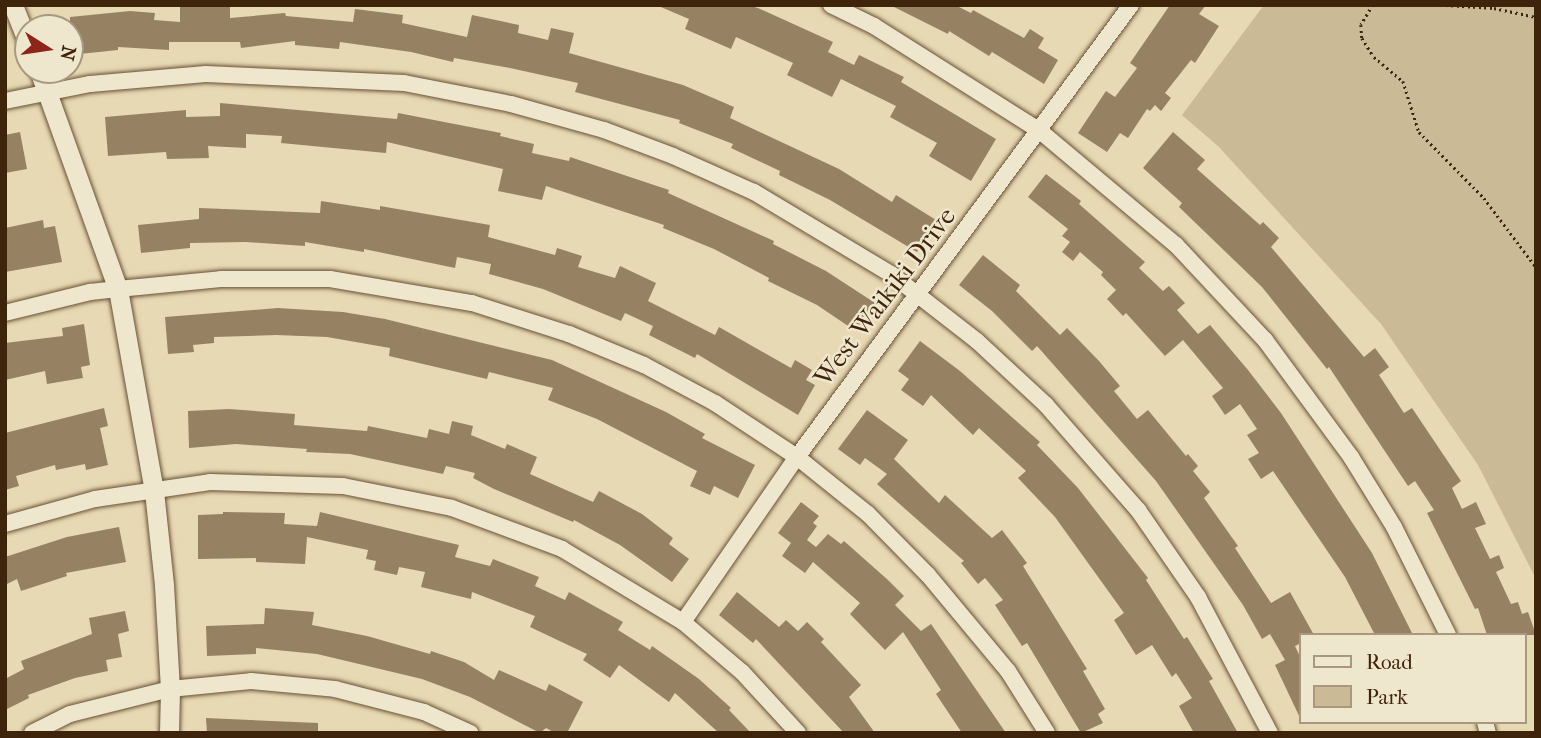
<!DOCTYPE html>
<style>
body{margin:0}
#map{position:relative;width:1541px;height:738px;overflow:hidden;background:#e7d9b3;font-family:"IM FELL French Canon",serif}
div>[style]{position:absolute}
.green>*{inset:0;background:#caba96}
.building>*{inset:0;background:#968262}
.path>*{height:2.5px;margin-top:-1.25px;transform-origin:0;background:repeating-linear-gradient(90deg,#3e240b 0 2px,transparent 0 5.5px)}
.roads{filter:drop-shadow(0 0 2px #685135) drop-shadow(0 0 2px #685135)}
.minor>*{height:16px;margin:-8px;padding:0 8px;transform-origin:8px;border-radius:8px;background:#efe6ce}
.tertiary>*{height:19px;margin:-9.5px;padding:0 9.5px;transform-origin:9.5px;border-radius:9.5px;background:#efe6ce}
span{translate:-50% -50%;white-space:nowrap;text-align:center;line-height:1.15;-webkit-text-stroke:5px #efe6ce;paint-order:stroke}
.street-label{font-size:26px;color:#3e240b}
.frame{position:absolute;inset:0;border:7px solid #3e240b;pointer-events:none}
.legend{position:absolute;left:1299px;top:633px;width:228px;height:91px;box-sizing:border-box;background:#efe6ce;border:2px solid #a89880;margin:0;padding:9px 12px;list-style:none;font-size:21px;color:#3e240b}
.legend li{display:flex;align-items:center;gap:14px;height:35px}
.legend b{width:35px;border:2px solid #a89880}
.north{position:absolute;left:14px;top:14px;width:70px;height:70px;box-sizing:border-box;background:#efe6ce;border:2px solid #a89880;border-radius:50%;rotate:102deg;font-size:19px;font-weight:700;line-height:28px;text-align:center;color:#3e240b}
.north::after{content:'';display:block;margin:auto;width:24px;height:32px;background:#8f2418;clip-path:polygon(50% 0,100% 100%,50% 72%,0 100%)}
</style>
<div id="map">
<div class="green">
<i style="clip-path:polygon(1264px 5px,1536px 5px,1536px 579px,1478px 465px,1381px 324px,1219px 147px,1182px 115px)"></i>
</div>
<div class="building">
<i style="clip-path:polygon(230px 5px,230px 18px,285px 13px,286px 16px,353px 22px,355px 9px,403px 15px,402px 23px,467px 37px,472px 15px,519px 25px,518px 33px,548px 40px,551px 28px,574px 33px,569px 53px,683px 85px,734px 107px,730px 118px,839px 169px,892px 202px,896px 195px,936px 220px,917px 252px,830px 200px,779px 175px,780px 171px,731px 148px,733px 144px,679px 123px,680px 120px,575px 92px,578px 83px,510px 68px,454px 58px,453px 62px,411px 52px,340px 42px,339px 49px,295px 45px,295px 41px,241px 48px,240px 42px,169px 42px,169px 50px,118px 47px,118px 50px,70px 55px,70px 17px,130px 11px,155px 13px,154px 20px,180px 22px,180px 6px)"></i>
<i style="clip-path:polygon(656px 5px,747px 5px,758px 8px,833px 42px,828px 52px,854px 65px,859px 55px,904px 77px,901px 82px,996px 139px,971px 181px,929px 156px,937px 143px,890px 117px,896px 106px,841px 79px,832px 97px,787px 75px,793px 63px,736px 37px,731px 49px,685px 29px,689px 19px)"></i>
<i style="clip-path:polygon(890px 5px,955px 5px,971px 13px,973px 10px,1024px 38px,1030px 29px,1044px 38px,1038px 48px,1058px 60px,1044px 84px,992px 52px,989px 56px,949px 31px,948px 34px)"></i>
<i style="clip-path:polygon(1170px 5px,1206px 5px,1199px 14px,1219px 26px,1195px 63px,1191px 60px,1165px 93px,1171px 98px,1161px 111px,1155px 105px,1150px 111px,1147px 109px,1128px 138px,1120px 133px,1107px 152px,1078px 133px,1106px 91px,1115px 97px,1137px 68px,1130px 63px)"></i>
<i style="clip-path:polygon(220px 103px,397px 119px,398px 113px,501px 133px,500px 136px,534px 144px,532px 153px,569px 161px,570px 157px,669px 190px,668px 193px,774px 241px,773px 244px,826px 271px,875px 303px,857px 332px,817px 305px,768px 281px,769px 278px,714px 249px,663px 228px,664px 225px,546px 186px,542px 200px,498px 191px,503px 169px,387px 142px,386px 153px,281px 143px,282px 136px,246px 134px,246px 148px,208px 146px,209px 158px,167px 159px,166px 152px,108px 156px,105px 117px,186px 110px,186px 117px,220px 116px)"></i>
<i style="clip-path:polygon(20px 132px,27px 169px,5px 173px,5px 135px)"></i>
<i style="clip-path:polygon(1173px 132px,1205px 160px,1197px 169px,1260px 225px,1263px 222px,1279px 238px,1271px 247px,1364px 357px,1375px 348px,1389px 367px,1379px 375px,1404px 413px,1412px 408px,1461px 481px,1452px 488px,1462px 509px,1476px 502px,1486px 524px,1475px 528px,1490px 559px,1499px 555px,1504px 568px,1496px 572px,1511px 604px,1518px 602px,1522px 614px,1528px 612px,1536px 635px,1487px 635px,1478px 608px,1475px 609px,1427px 513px,1434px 510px,1415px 481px,1408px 486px,1329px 367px,1327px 369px,1262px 287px,1179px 207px,1182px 203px,1143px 168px)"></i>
<i style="clip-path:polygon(1046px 174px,1081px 201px,1079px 204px,1145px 262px,1139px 268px,1163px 291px,1169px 286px,1185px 303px,1177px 310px,1198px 334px,1210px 325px,1248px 370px,1281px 413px,1372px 553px,1413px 635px,1375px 635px,1345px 577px,1273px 471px,1261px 479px,1248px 459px,1259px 453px,1247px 435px,1257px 429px,1240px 404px,1225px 415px,1212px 396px,1223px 388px,1183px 340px,1165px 356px,1126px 313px,1123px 316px,1107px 299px,1116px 290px,1101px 275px,1103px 272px,1080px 252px,1073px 261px,1062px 252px,1070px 242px,1062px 236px,1068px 229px,1028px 197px)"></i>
<i style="clip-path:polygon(321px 201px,380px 210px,380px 206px,490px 225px,488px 237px,555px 255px,557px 248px,582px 256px,578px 267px,615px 278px,620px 266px,656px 283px,648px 301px,715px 335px,719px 327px,791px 368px,795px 360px,812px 370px,806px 380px,815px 385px,798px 415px,697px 354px,695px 358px,649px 335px,653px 326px,625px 313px,621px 321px,543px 289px,489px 274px,491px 264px,457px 257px,455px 268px,364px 249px,364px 252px,305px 242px,305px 246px,246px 242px,190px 243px,190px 248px,141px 253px,138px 225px,199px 219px,199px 208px,320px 213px)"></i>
<i style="clip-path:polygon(43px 220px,44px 228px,55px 226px,62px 262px,5px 272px,5px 228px)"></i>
<i style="clip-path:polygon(983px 255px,1020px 285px,1016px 291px,1060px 335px,1067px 328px,1099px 361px,1120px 386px,1114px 391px,1137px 419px,1148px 410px,1186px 456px,1188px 454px,1198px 466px,1193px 471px,1210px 492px,1204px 498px,1238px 546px,1235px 548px,1271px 603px,1290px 592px,1314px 635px,1301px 635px,1301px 643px,1295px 646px,1301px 659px,1301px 720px,1275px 665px,1285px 660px,1270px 634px,1262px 639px,1243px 605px,1156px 481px,1037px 346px,1032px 351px,992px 311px,959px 285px)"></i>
<i style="clip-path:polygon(278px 308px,343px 312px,385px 319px,552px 360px,666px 412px,705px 434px,702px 438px,755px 465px,738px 498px,714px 486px,710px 495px,690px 486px,697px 471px,597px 419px,548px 400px,553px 388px,489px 372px,487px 379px,389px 356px,390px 348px,327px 337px,276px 335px,214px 337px,214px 343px,193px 345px,194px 352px,168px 354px,165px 317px)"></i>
<i style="clip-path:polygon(84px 324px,90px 365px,81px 367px,83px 378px,47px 384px,45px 371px,5px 380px,5px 343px,63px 336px,62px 328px)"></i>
<i style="clip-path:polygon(920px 341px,960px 371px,1040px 442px,1037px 445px,1078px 488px,1148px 578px,1146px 580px,1184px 639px,1187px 637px,1213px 679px,1209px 681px,1238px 733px,1194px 733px,1179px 706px,1192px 698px,1176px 673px,1172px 677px,1152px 645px,1136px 655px,1114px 620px,1124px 613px,1055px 517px,1018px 478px,1026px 471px,979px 428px,973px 435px,931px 395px,923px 406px,901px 390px,909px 379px,898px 371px)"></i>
<i style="clip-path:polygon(104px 408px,108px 426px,100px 428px,108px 465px,86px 470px,85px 464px,56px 470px,55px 465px,16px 476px,19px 486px,5px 490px,5px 433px)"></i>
<i style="clip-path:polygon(229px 409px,295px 414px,294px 425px,367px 431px,368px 426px,427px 438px,429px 429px,449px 434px,452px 421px,473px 426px,471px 435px,505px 449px,507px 444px,537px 457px,530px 474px,593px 502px,599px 491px,642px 514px,673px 538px,669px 544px,689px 559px,672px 582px,620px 545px,574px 520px,573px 522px,494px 489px,473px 478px,475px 473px,446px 466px,443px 474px,350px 454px,306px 452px,307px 449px,236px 444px,189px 448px,188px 411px)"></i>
<i style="clip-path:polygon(867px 410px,908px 440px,894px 459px,939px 503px,945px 495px,992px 538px,1002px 530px,1027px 563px,1023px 566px,1087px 669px,1083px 671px,1105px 709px,1098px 714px,1103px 723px,1081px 733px,1027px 643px,1022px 646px,995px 605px,1003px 600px,985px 578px,978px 584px,961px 563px,964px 561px,877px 484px,887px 474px,865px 458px,860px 465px,838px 449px)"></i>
<i style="clip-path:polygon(801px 502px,819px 516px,813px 523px,817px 526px,807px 540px,816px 547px,828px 534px,841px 544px,844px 541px,888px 580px,904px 596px,895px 605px,921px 631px,931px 624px,1006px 733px,962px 733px,936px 694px,941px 690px,903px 632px,885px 650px,850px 614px,860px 603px,813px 562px,805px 573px,782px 556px,791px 543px,778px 533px)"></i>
<i style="clip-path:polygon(223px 512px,285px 513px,284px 524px,317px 526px,320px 512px,459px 545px,455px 557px,490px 566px,493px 559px,539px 577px,535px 586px,565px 600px,569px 592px,623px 622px,618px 630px,650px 650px,652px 646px,699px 679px,731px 708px,729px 710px,751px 733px,719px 733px,675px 693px,669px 702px,619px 665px,610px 678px,583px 660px,587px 654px,530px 627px,535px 616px,472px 592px,471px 599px,421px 587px,425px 572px,399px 567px,397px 575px,374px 570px,376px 561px,366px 559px,368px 550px,307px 537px,305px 564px,256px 562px,256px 558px,198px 559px,198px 515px,223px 514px)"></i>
<i style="clip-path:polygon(119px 527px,126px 562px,66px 573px,67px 576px,21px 591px,17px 579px,5px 585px,5px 557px,67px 537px)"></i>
<i style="clip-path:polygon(737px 592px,779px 627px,786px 620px,798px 631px,807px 622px,824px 639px,821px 642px,861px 685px,849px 697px,875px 733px,844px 733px,756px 639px,753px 643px,719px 615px)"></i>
<i style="clip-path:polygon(265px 608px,314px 612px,312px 625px,367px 636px,430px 654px,431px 651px,464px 662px,494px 680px,499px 670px,546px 691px,549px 684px,583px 702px,567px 733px,555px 733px,546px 728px,540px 733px,470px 697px,422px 679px,317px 654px,256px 648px,256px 654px,207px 656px,206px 626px,264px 624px)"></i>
<i style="clip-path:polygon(125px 611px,129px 631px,118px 634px,122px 657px,106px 660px,108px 671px,75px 678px,28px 695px,29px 698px,5px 710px,5px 679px,24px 669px,21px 661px,92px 634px,89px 618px)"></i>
<i style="clip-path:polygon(206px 718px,318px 723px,318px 733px,207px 733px)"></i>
</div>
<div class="path">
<i style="left:1373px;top:5px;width:23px;rotate:121deg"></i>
<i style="left:1361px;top:25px;width:13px;rotate:86deg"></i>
<i style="left:1362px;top:38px;width:22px;rotate:58deg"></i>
<i style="left:1374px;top:57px;width:38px;rotate:40deg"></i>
<i style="left:1403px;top:81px;width:53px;rotate:72.6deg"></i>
<i style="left:1419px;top:132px;width:93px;rotate:45.4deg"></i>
<i style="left:1484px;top:198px;width:86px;rotate:53deg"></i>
<i style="left:1446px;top:5px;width:48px;rotate:3.6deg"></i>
<i style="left:1494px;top:8px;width:43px;rotate:12.1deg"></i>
</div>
<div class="roads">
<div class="minor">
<i style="left:831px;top:5px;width:48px;rotate:26deg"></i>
<i style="left:874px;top:26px;width:196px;rotate:32.3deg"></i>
<i style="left:1040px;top:131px;width:177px;rotate:40deg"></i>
<i style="left:1176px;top:245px;width:130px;rotate:46.9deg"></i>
<i style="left:1265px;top:340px;width:145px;rotate:53.7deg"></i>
<i style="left:1351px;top:457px;width:82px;rotate:58.4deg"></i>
<i style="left:1394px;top:527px;width:121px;rotate:63.4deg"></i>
<i style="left:5px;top:101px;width:87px;rotate:-11.3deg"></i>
<i style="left:90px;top:84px;width:116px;rotate:-4.9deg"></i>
<i style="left:206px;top:74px;width:198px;rotate:2.6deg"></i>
<i style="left:404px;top:83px;width:109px;rotate:11.1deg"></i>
<i style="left:511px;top:104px;width:97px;rotate:15.6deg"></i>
<i style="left:604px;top:130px;width:74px;rotate:20.6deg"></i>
<i style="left:673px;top:156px;width:89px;rotate:24deg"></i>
<i style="left:754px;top:192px;width:160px;rotate:30.9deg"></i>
<i style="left:891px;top:274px;width:109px;rotate:37.9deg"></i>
<i style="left:977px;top:341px;width:94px;rotate:42.8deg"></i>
<i style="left:1046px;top:405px;width:140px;rotate:48.8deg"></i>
<i style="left:1138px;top:510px;width:106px;rotate:55.4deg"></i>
<i style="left:1198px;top:597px;width:154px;rotate:62.1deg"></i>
<i style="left:5px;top:313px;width:88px;rotate:-13.9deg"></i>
<i style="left:90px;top:292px;width:28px;rotate:-6deg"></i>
<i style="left:118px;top:289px;width:103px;rotate:-5.5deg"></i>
<i style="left:221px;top:279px;width:109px"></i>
<i style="left:330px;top:279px;width:144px;rotate:9.6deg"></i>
<i style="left:472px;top:303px;width:102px;rotate:17.7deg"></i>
<i style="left:569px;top:334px;width:81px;rotate:22.5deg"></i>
<i style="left:644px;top:365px;width:81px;rotate:28.2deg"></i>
<i style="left:715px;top:403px;width:98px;rotate:33.4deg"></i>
<i style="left:797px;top:457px;width:91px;rotate:38.8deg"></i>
<i style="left:868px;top:514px;width:86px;rotate:45.5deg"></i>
<i style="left:928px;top:575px;width:125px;rotate:50.2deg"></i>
<i style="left:1008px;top:671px;width:73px;rotate:57.8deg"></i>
<i style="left:5px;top:524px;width:93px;rotate:-15.5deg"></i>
<i style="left:95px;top:499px;width:116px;rotate:-8.4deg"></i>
<i style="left:210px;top:482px;width:133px;rotate:1.7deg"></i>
<i style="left:343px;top:486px;width:111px;rotate:11.4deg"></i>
<i style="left:452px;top:508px;width:117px;rotate:20.4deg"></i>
<i style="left:562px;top:549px;width:141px;rotate:31.1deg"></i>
<i style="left:683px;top:622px;width:77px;rotate:40.3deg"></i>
<i style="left:742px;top:672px;width:83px;rotate:47.4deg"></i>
<i style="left:683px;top:622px;width:201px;rotate:-55.4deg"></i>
<i style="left:797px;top:457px;width:562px;rotate:-53.54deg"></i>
<i style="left:1485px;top:722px;width:11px;rotate:75deg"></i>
<i style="left:32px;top:733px;width:42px;rotate:-26.6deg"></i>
<i style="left:70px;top:714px;width:103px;rotate:-14deg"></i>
<i style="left:170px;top:689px;width:81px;rotate:-5.6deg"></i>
<i style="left:251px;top:681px;width:84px;rotate:5.4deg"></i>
<i style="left:335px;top:689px;width:92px;rotate:14.5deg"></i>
<i style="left:424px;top:712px;width:51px;rotate:24.5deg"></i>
</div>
<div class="tertiary">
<i style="left:13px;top:5px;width:41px;rotate:68.5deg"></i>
<i style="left:39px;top:70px;width:233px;rotate:70.2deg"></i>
<i style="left:118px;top:289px;width:205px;rotate:79.9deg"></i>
<i style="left:154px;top:491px;width:95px;rotate:83.9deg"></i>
<i style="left:164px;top:585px;width:104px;rotate:86.7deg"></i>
<i style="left:170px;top:689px;width:44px;rotate:91.3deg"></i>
</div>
</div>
<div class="street-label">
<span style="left:885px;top:297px;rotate:-53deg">West Waikiki Drive</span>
</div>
<div class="frame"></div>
<ul class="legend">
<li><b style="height:9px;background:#efe6ce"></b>Road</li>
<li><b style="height:19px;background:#caba96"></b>Park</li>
</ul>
<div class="north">N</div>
</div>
